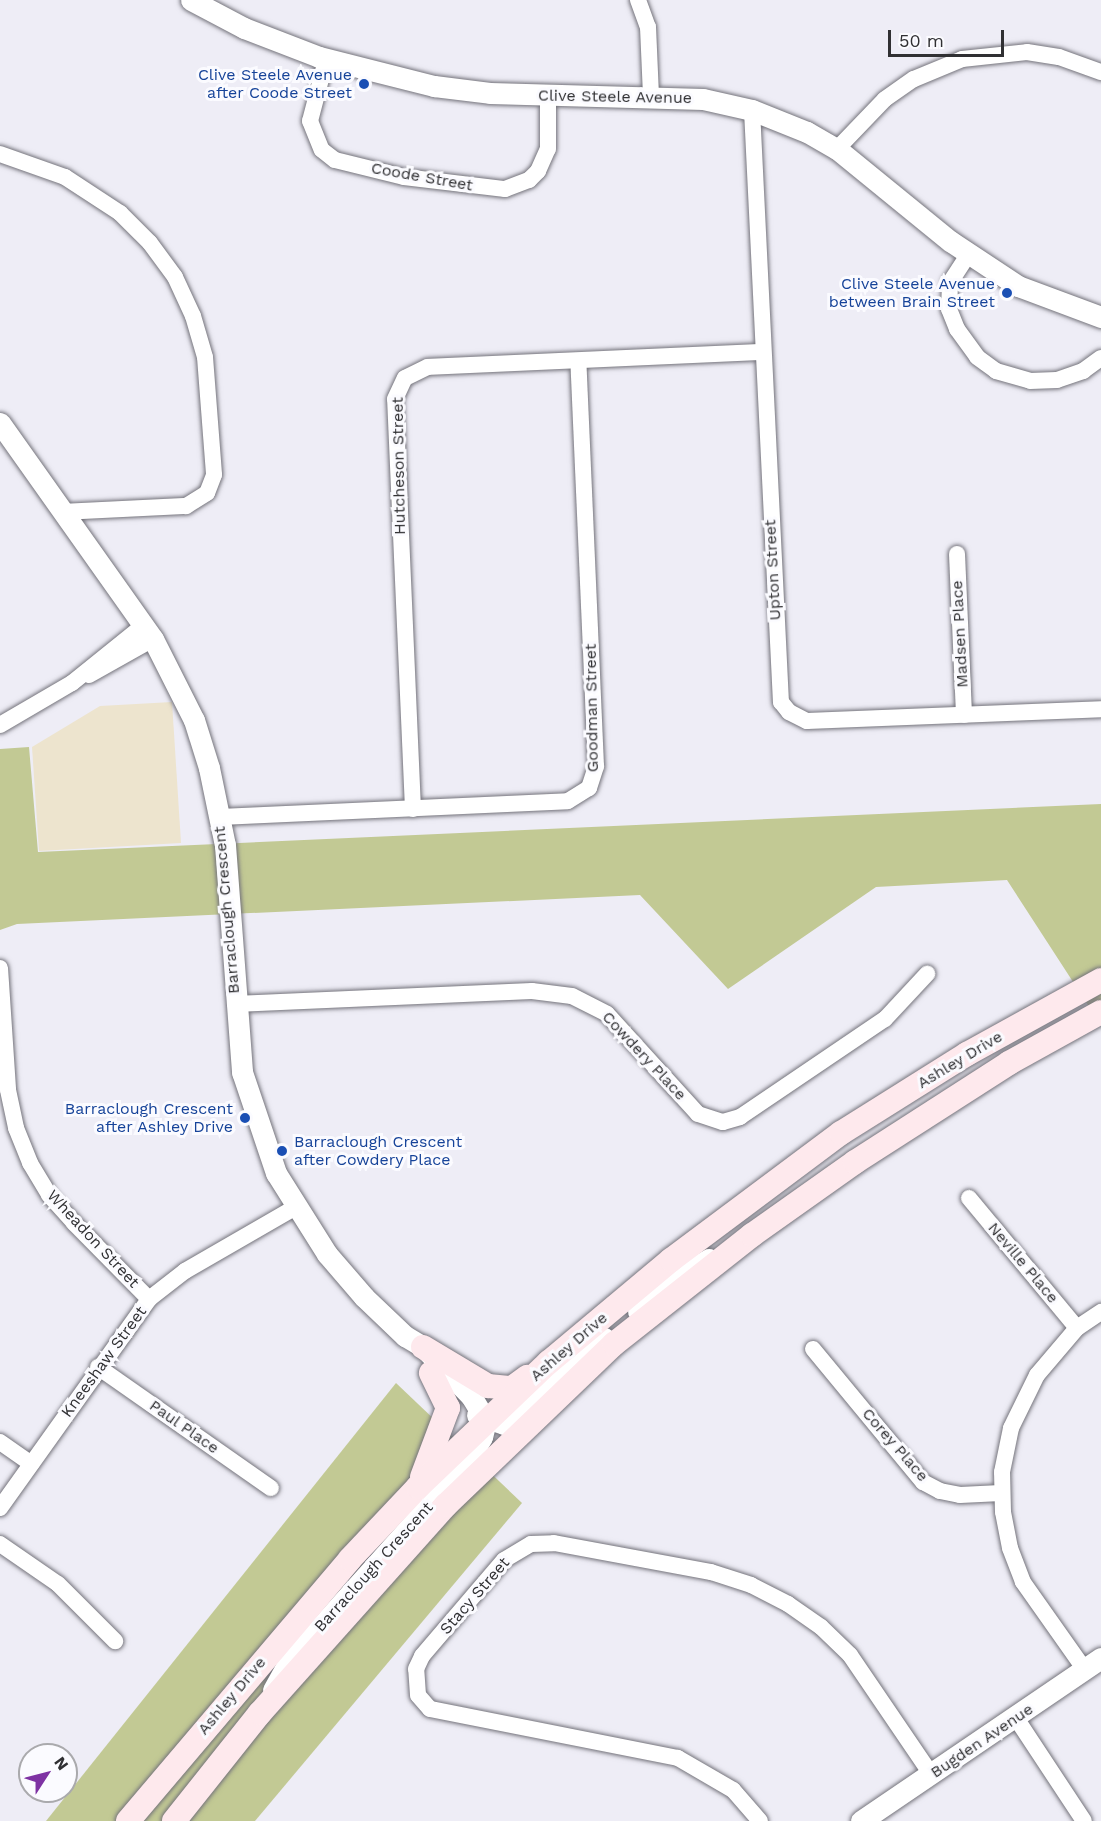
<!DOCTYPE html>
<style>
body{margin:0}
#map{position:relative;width:1101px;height:1821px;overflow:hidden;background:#eeedf6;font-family:"Work Sans",sans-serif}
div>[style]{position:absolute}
.commercial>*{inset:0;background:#ede4ce}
.green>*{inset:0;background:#c2c994}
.roads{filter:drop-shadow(0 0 2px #74737b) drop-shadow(0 0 2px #74737b)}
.minor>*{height:16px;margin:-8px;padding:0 8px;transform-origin:8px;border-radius:8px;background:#fff}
.tertiary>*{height:21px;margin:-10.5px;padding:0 10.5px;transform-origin:10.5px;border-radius:10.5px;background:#fff}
.secondary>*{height:24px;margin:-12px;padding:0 12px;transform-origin:12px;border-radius:12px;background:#fee9ed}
.dots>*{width:16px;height:16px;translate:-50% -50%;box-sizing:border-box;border:3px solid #fbfbff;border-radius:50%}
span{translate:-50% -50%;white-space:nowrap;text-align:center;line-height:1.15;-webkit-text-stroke:6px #fbfbff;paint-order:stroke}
.transit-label{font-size:16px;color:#164399}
.right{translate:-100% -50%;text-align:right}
.left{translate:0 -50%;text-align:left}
.street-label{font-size:16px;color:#303033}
.north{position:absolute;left:18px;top:1743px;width:60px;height:60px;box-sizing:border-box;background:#fbfbff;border:2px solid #aaaaad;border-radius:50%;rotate:54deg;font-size:16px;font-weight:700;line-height:24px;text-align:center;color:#303033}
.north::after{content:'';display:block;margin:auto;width:21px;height:27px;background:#7e32a3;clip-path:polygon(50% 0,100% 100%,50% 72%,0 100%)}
.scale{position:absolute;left:888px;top:30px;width:116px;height:27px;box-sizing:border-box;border:3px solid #303033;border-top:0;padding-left:8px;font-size:18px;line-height:21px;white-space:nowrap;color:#303033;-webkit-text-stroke:4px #fbfbff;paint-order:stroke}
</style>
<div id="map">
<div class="commercial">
<i style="clip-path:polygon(172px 702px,181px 843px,39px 851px,32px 747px,100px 706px)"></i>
</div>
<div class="green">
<i style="clip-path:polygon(29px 747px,38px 852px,1101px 804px,1101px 1025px,1007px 880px,876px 887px,728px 989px,640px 895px,17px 924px,0 930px,0 749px)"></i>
<i style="clip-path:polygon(396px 1383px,522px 1503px,255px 1821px,46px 1821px)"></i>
</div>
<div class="roads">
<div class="minor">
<i style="left:638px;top:0;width:29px;rotate:70deg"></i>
<i style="left:648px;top:27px;width:68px;rotate:87.5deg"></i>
<i style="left:326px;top:60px;width:63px;rotate:104.7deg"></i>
<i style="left:310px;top:121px;width:31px;rotate:68deg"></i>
<i style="left:322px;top:150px;width:16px;rotate:38deg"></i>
<i style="left:335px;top:160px;width:71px;rotate:13.8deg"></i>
<i style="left:404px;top:177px;width:102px;rotate:6.8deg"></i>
<i style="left:505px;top:189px;width:26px;rotate:-21deg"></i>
<i style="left:529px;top:180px;width:13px;rotate:-45deg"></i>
<i style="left:538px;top:171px;width:24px;rotate:-66deg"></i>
<i style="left:548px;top:149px;width:54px;rotate:-90deg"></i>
<i style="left:752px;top:110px;width:593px;rotate:87.2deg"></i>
<i style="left:781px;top:702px;width:13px;rotate:51deg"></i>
<i style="left:789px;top:712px;width:20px;rotate:27deg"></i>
<i style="left:807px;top:721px;width:294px;rotate:-2.3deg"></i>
<i style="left:837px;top:149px;width:69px;rotate:-46.2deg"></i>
<i style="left:885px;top:99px;width:35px;rotate:-35deg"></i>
<i style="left:914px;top:79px;width:52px;rotate:-22.6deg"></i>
<i style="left:962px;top:59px;width:65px;rotate:-6.1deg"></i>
<i style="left:1027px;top:52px;width:32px;rotate:9deg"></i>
<i style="left:1059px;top:57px;width:45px;rotate:19.7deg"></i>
<i style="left:0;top:154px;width:69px;rotate:19.5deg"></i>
<i style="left:65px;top:177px;width:66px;rotate:33.2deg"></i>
<i style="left:120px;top:213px;width:42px;rotate:45deg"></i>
<i style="left:150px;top:243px;width:42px;rotate:53.7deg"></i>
<i style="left:175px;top:277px;width:43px;rotate:65.2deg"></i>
<i style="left:193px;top:316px;width:43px;rotate:73.7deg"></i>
<i style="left:205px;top:357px;width:118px;rotate:85.6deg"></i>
<i style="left:214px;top:475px;width:19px;rotate:111deg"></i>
<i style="left:207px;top:493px;width:25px;rotate:148deg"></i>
<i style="left:186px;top:506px;width:122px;rotate:177.2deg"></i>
<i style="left:968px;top:255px;width:33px;rotate:123deg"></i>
<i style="left:950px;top:283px;width:26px;rotate:92deg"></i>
<i style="left:949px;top:309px;width:22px;rotate:68deg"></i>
<i style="left:957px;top:329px;width:34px;rotate:54deg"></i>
<i style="left:977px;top:357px;width:24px;rotate:36deg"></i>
<i style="left:996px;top:371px;width:35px;rotate:16deg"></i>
<i style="left:1030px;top:381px;width:27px;rotate:-2deg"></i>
<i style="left:1057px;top:380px;width:28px;rotate:-19deg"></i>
<i style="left:1083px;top:371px;width:22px;rotate:-36deg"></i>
<i style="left:957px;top:554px;width:161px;rotate:87.5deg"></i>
<i style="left:89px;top:675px;width:73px;rotate:-29.4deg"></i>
<i style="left:0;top:725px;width:83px;rotate:-30.3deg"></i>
<i style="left:72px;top:683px;width:92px;rotate:-38.9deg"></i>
<i style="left:413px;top:809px;width:410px;rotate:-92.5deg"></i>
<i style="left:395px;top:399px;width:23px;rotate:-65deg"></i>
<i style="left:405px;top:378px;width:25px;rotate:-26deg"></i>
<i style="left:428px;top:367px;width:335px;rotate:-2.6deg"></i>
<i style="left:220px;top:817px;width:348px;rotate:-2.6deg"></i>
<i style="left:568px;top:801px;width:25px;rotate:-32deg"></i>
<i style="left:589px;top:788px;width:23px;rotate:-72deg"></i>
<i style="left:596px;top:766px;width:405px;rotate:-92.5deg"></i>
<i style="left:0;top:968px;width:122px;rotate:86.2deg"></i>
<i style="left:8px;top:1090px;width:39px;rotate:78deg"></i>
<i style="left:16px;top:1128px;width:38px;rotate:68deg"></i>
<i style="left:30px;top:1163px;width:37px;rotate:59deg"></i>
<i style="left:49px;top:1195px;width:38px;rotate:48deg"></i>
<i style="left:74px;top:1223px;width:107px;rotate:45.4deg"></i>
<i style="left:235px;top:1004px;width:297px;rotate:-2.5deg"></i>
<i style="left:532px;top:991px;width:40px;rotate:7.1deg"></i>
<i style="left:572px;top:996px;width:39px;rotate:27deg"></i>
<i style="left:607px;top:1014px;width:135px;rotate:47.7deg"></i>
<i style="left:698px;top:1114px;width:26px;rotate:18deg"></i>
<i style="left:723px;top:1122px;width:18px;rotate:-16deg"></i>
<i style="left:740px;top:1117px;width:175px;rotate:-34.1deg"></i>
<i style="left:885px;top:1019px;width:62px;rotate:-47deg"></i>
<i style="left:969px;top:1198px;width:169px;rotate:50.3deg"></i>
<i style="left:813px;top:1349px;width:173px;rotate:50.4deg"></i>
<i style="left:923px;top:1482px;width:19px;rotate:28deg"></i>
<i style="left:940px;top:1491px;width:20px;rotate:11deg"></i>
<i style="left:960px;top:1495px;width:41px;rotate:-2.8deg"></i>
<i style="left:98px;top:1367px;width:211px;rotate:35deg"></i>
<i style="left:0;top:1442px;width:38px;rotate:35deg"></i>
<i style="left:0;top:1508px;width:257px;rotate:-54.5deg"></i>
<i style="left:149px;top:1299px;width:46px;rotate:-37.9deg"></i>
<i style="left:185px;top:1271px;width:128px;rotate:-30deg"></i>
<i style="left:0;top:1544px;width:70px;rotate:34.6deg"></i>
<i style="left:58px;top:1584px;width:81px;rotate:45deg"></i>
<i style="left:1085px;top:1670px;width:108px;rotate:-125.2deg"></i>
<i style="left:1023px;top:1582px;width:36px;rotate:-111deg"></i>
<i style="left:1010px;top:1548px;width:37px;rotate:-101deg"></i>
<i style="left:1003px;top:1512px;width:40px;rotate:-91.4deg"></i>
<i style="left:1002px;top:1472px;width:45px;rotate:-78.4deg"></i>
<i style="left:1011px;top:1428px;width:59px;rotate:-63.9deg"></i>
<i style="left:1037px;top:1375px;width:62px;rotate:-49.6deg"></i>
<i style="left:1077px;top:1328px;width:29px;rotate:-34deg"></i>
<i style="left:1016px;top:1718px;width:123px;rotate:56.6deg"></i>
<i style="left:760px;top:1821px;width:41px;rotate:-131.1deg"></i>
<i style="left:733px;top:1790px;width:64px;rotate:-149.8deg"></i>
<i style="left:678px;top:1758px;width:253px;rotate:-168.8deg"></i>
<i style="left:430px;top:1709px;width:18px;rotate:-131deg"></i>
<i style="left:418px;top:1695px;width:26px;rotate:-94deg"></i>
<i style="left:416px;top:1669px;width:14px;rotate:-65deg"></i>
<i style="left:422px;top:1656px;width:126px;rotate:-49.5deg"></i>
<i style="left:504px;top:1560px;width:31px;rotate:-31deg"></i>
<i style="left:531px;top:1544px;width:23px;rotate:-2deg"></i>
<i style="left:554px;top:1543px;width:160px;rotate:10.5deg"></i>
<i style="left:711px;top:1572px;width:42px;rotate:18deg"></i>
<i style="left:751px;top:1585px;width:42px;rotate:27.2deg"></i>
<i style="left:788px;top:1604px;width:40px;rotate:34.9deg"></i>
<i style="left:821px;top:1627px;width:40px;rotate:44deg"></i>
<i style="left:850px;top:1655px;width:144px;rotate:55.8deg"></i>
</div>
<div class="tertiary">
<i style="left:191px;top:0;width:60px;rotate:27.8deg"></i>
<i style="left:244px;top:28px;width:80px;rotate:21.1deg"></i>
<i style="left:319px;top:57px;width:119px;rotate:14.2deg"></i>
<i style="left:434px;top:86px;width:56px;rotate:7.1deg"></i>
<i style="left:490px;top:93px;width:213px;rotate:1.6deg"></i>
<i style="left:703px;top:99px;width:50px;rotate:12.7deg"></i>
<i style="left:752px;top:110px;width:59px;rotate:21.8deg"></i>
<i style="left:807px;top:132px;width:34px;rotate:30deg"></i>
<i style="left:837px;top:149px;width:146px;rotate:39.2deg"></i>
<i style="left:950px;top:241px;width:82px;rotate:33.5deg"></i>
<i style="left:1018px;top:286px;width:89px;rotate:20.5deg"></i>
<i style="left:0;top:423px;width:265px;rotate:54.7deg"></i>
<i style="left:153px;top:639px;width:91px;rotate:63.2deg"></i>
<i style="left:194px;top:720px;width:50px;rotate:72.6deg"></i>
<i style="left:209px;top:768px;width:79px;rotate:78.3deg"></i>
<i style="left:225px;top:845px;width:228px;rotate:85.7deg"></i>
<i style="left:242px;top:1072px;width:107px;rotate:71.4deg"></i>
<i style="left:276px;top:1173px;width:96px;rotate:57.8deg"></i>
<i style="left:327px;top:1254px;width:57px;rotate:49.3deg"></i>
<i style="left:364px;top:1297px;width:57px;rotate:43.6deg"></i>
<i style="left:405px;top:1336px;width:21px;rotate:31deg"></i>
<i style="left:423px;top:1347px;width:69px;rotate:45.6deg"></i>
<i style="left:471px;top:1396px;width:29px;rotate:59deg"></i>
<i style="left:486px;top:1421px;width:16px;rotate:104deg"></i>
<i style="left:482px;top:1437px;width:33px;rotate:121deg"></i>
<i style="left:465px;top:1465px;width:266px;rotate:131.8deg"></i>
<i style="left:288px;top:1663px;width:31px;rotate:119deg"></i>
<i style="left:638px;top:1311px;width:56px;rotate:-39.9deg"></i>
<i style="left:681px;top:1275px;width:32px;rotate:-30deg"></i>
<i style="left:477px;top:1415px;width:28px;rotate:18deg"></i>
<i style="left:504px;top:1424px;width:132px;rotate:-40.7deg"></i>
<i style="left:861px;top:1821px;width:290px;rotate:-34.2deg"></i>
</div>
<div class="secondary">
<i style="left:423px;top:1347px;width:76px;rotate:31deg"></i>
<i style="left:488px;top:1386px;width:24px;rotate:5deg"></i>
<i style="left:512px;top:1388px;width:19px;rotate:-36deg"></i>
<i style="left:422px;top:1477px;width:74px;rotate:-69.4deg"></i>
<i style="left:448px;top:1408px;width:39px;rotate:-116deg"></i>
<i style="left:128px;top:1821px;width:343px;rotate:-49.7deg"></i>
<i style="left:350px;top:1559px;width:99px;rotate:-46.6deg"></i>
<i style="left:418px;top:1487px;width:181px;rotate:-43.7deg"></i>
<i style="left:549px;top:1362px;width:159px;rotate:-39.9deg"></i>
<i style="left:671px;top:1260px;width:212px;rotate:-36.8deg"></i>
<i style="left:841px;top:1133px;width:149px;rotate:-32.1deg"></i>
<i style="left:967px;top:1054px;width:153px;rotate:-28.9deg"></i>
<i style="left:174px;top:1821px;width:138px;rotate:-51.5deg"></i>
<i style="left:260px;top:1713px;width:279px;rotate:-48.2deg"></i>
<i style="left:446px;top:1505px;width:233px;rotate:-43.8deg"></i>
<i style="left:614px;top:1344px;width:176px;rotate:-38.3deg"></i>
<i style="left:752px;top:1235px;width:126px;rotate:-35.3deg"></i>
<i style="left:855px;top:1162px;width:183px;rotate:-32.7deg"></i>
<i style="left:1009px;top:1063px;width:105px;rotate:-29deg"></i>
</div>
</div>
<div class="dots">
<i style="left:364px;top:84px;background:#1a4fb4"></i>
<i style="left:1007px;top:293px;background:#1a4fb4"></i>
<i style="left:245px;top:1118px;background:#1a4fb4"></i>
<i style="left:282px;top:1151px;background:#1a4fb4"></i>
</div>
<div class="transit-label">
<span class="right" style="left:352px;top:84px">Clive Steele Avenue<br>after Coode Street</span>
<span class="right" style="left:995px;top:293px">Clive Steele Avenue<br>between Brain Street</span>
<span class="right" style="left:233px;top:1118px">Barraclough Crescent<br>after Ashley Drive</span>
<span class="left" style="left:294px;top:1151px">Barraclough Crescent<br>after Cowdery Place</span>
</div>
<div class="street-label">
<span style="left:615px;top:97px;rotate:1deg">Clive Steele Avenue</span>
<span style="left:422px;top:177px;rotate:10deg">Coode Street</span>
<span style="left:399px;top:466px;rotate:-91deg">Hutcheson Street</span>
<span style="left:773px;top:570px;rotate:-93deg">Upton Street</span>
<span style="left:960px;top:634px;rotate:-93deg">Madsen Place</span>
<span style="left:592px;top:708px;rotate:-91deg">Goodman Street</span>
<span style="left:227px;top:910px;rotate:-95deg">Barraclough Crescent</span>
<span style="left:644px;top:1056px;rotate:47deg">Cowdery Place</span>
<span style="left:960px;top:1060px;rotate:-31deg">Ashley Drive</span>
<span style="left:93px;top:1239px;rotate:47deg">Wheadon Street</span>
<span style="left:1023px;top:1263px;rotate:50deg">Neville Place</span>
<span style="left:569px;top:1347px;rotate:-41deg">Ashley Drive</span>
<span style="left:104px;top:1362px;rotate:-54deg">Kneeshaw Street</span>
<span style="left:184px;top:1427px;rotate:35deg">Paul Place</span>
<span style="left:895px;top:1445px;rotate:49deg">Corey Place</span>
<span style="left:374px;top:1567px;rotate:-48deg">Barraclough Crescent</span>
<span style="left:475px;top:1596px;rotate:-49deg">Stacy Street</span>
<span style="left:232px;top:1696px;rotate:-50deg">Ashley Drive</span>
<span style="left:982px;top:1741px;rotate:-34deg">Bugden Avenue</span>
</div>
<div class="north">N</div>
<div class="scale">50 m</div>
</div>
